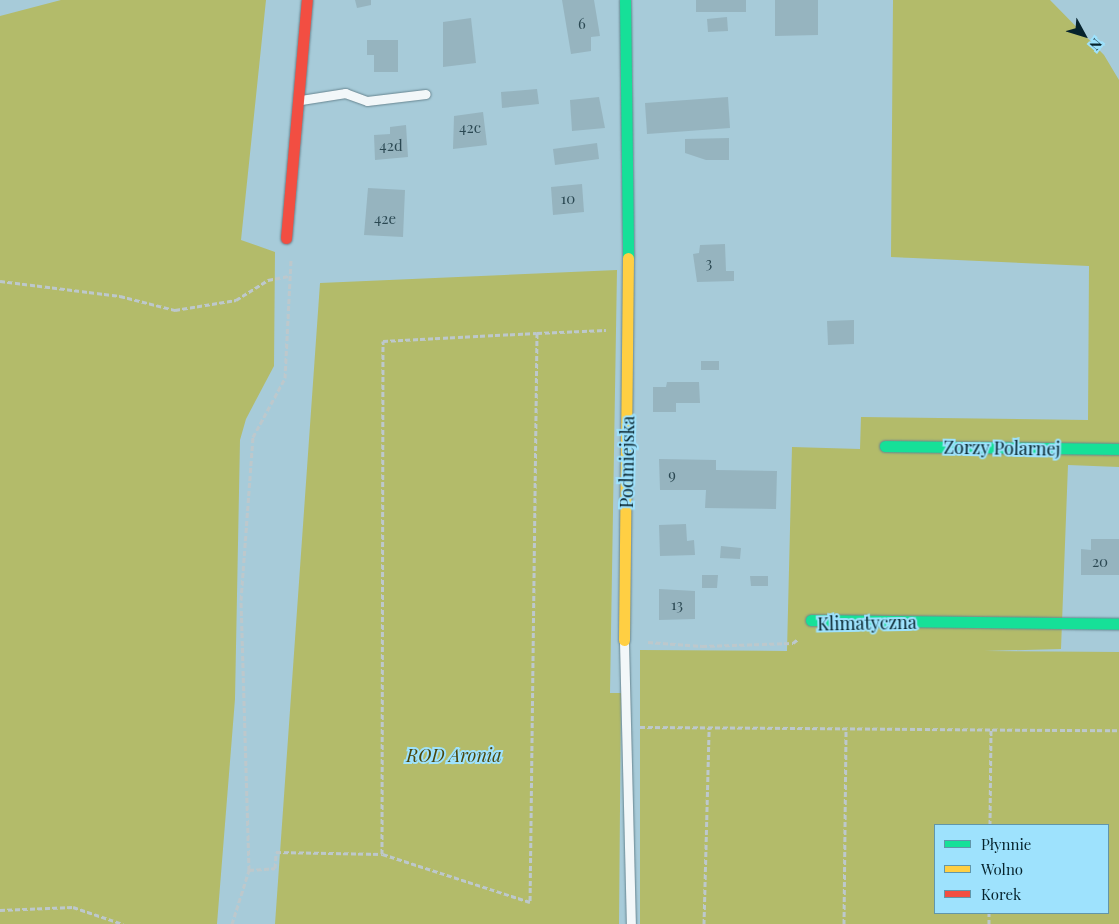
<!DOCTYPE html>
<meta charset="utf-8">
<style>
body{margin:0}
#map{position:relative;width:1119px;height:924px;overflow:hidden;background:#a7cbd9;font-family:"Playfair Display",serif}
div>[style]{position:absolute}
.green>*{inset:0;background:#b3bb6a}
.building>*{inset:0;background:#96b4bf}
.path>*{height:3px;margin-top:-1.5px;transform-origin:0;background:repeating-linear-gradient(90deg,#bdc8cc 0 5px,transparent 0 7.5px)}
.roads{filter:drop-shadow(0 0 1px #678590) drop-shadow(0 0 1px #678590)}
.lane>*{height:9px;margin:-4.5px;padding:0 4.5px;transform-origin:4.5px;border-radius:4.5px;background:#f2f7f9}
.fast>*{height:11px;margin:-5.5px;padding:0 5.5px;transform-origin:5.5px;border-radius:5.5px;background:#16e098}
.slow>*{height:11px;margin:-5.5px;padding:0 5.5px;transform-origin:5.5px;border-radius:5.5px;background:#ffcf43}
.jam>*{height:11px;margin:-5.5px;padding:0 5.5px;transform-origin:5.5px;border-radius:5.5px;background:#f24e42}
span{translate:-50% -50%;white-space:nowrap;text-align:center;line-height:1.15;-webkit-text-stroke:4px #9ee2fd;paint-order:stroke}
.number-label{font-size:15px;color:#2b4852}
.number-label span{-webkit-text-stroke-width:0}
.street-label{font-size:18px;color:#06232d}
.park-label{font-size:18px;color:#4b460b;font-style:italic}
.legend{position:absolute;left:934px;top:824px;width:175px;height:90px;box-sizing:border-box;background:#9ee2fd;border:1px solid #6196aa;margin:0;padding:6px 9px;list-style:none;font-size:15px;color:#06232d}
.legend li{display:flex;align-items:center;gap:10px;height:25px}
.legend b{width:25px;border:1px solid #6196aa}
.north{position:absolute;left:1059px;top:10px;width:50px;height:50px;-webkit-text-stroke:4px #9ee2fd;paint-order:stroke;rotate:129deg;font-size:14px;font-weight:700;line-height:20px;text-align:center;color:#06232d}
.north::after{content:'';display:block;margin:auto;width:18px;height:22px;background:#06232d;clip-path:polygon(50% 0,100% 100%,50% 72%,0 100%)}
</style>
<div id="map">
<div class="green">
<i style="clip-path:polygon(61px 0,266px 0,241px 240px,275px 252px,274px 366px,246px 419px,240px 440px,235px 699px,217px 924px,0 924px,0 16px)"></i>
<i style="clip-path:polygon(evenodd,893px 0,1050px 0,1104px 55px,1119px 80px,1119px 467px,1068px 465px,1061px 649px,984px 651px,1119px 652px,1119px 924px,640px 924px,640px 650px,787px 651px,792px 447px,860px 449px,861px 417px,1088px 420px,1089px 266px,891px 257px,893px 0,935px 825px,1108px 825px,1108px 913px,935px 913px,935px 825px)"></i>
<i style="clip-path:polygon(617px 270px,610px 693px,621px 693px,619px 924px,275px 924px,320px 283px)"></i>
</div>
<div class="building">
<i style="clip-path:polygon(355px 0,371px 0,371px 5px,357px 8px)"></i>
<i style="clip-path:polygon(562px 0,594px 0,600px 36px,591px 37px,591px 51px,571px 54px)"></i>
<i style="clip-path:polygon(696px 0,746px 0,746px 12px,696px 12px)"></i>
<i style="clip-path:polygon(775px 0,818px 0,818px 35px,775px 36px)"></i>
<i style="clip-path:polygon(727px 17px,728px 31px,708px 32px,707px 19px)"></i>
<i style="clip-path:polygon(471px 18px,476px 63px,443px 67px,443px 22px)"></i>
<i style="clip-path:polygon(367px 40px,398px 40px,398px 72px,374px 72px,374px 55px,367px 55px)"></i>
<i style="clip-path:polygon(537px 89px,539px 104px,502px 108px,501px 92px)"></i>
<i style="clip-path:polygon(599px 97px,605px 128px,572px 131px,570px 100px)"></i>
<i style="clip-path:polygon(728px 97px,730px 128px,647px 134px,645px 103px)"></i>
<i style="clip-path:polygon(483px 112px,487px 145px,453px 149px,454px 116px)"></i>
<i style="clip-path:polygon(406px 125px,408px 157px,375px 160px,374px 135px,390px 134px,390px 127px)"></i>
<i style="clip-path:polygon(729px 138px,729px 160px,706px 160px,685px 153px,685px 139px)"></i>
<i style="clip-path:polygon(597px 143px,599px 159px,555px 165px,553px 149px)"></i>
<i style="clip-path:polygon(582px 184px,584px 212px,553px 215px,551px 187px)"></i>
<i style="clip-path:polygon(368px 188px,405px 190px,403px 237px,364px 235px)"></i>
<i style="clip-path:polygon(725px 244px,726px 271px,734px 271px,734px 281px,697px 282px,693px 254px,699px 253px,700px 245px)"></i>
<i style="clip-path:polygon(854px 320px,854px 344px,828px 345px,827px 321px)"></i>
<i style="clip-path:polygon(701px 361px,719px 361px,719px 370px,701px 370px)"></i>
<i style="clip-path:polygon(667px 382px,699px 382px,700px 403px,676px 403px,676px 412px,653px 412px,653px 387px,666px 387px)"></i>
<i style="clip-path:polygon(659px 459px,716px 460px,716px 470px,777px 471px,776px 509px,705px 508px,706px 490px,660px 490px)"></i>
<i style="clip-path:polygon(686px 524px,687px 541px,694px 540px,695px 555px,660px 556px,659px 525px)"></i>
<i style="clip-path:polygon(1091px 539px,1119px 539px,1119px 575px,1081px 575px,1081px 549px,1091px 550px)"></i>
<i style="clip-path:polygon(721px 546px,741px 548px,740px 559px,720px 558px)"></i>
<i style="clip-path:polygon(702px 575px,718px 575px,717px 588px,702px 588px)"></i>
<i style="clip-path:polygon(750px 576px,768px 576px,768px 586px,751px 586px)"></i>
<i style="clip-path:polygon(659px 589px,695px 591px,695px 619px,659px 620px)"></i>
</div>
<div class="path">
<i style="left:0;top:281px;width:121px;rotate:7.1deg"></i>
<i style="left:120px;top:296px;width:57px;rotate:14.3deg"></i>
<i style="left:175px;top:310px;width:62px;rotate:-9.3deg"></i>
<i style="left:236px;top:300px;width:38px;rotate:-32deg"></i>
<i style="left:268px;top:280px;width:21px;rotate:-11deg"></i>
<i style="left:537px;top:333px;width:569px;rotate:90.7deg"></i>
<i style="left:530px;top:902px;width:156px;rotate:-162deg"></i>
<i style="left:382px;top:854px;width:513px;rotate:-89.89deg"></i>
<i style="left:383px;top:341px;width:154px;rotate:-3deg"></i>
<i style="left:537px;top:333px;width:69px;rotate:-2.5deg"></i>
<i style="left:648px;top:642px;width:54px;rotate:4.2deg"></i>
<i style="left:702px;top:646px;width:91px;rotate:-1.9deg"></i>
<i style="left:793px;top:643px;width:6px;rotate:-39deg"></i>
<i style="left:640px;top:727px;width:479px;rotate:0.4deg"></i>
<i style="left:990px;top:825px;width:96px;rotate:-89.4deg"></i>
<i style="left:249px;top:870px;width:26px;rotate:-4deg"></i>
<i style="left:275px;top:868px;width:16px;rotate:-86deg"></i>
<i style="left:276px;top:852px;width:106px;rotate:1.1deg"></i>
<i style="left:0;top:910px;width:73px;rotate:-2.4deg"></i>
<i style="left:73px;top:907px;width:53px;rotate:18.8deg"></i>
<i style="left:232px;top:924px;width:57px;rotate:-72.5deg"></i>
<i style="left:249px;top:870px;width:270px;rotate:-91.7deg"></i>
<i style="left:241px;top:600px;width:163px;rotate:-85.8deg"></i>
<i style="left:253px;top:437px;width:67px;rotate:-61.5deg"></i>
<i style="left:285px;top:378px;width:118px;rotate:-87.1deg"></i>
<i style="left:704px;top:924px;width:196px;rotate:-88.5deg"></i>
<i style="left:844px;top:924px;width:195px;rotate:-89.4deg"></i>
<i style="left:989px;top:924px;width:11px;rotate:-90deg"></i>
</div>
<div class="roads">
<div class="lane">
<i style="left:301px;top:100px;width:45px;rotate:-9deg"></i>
<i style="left:345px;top:93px;width:23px;rotate:20deg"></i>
<i style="left:367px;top:101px;width:59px;rotate:-6.8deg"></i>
<i style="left:624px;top:642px;width:282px;rotate:88.6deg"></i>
</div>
<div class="fast">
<i style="left:625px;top:0;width:258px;rotate:89.3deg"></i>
<i style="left:885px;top:446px;width:234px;rotate:0.7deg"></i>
<i style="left:811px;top:620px;width:308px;rotate:0.7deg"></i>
</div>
<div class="slow">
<i style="left:624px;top:640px;width:382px;rotate:-89.4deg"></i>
</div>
<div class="jam">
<i style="left:286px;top:238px;width:239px;rotate:-85deg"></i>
</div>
</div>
<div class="number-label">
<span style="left:582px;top:24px">6</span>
<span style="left:470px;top:128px">42c</span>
<span style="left:391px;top:146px">42d</span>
<span style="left:568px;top:199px">10</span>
<span style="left:385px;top:219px">42e</span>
<span style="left:709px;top:263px">3</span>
<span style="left:672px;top:475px">9</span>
<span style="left:1100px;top:562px">20</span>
<span style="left:677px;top:605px">13</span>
</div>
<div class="street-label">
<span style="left:1002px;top:448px;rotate:1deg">Zorzy Polarnej</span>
<span style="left:627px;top:462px;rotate:-89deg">Podmiejska</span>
<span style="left:867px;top:623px;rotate:-1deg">Klimatyczna</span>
</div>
<div class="park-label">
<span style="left:454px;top:755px">ROD Aronia</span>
</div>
<ul class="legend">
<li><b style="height:6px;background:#16e098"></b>Płynnie</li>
<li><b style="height:6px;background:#ffcf43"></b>Wolno</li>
<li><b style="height:6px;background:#f24e42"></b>Korek</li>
</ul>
<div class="north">N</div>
</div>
